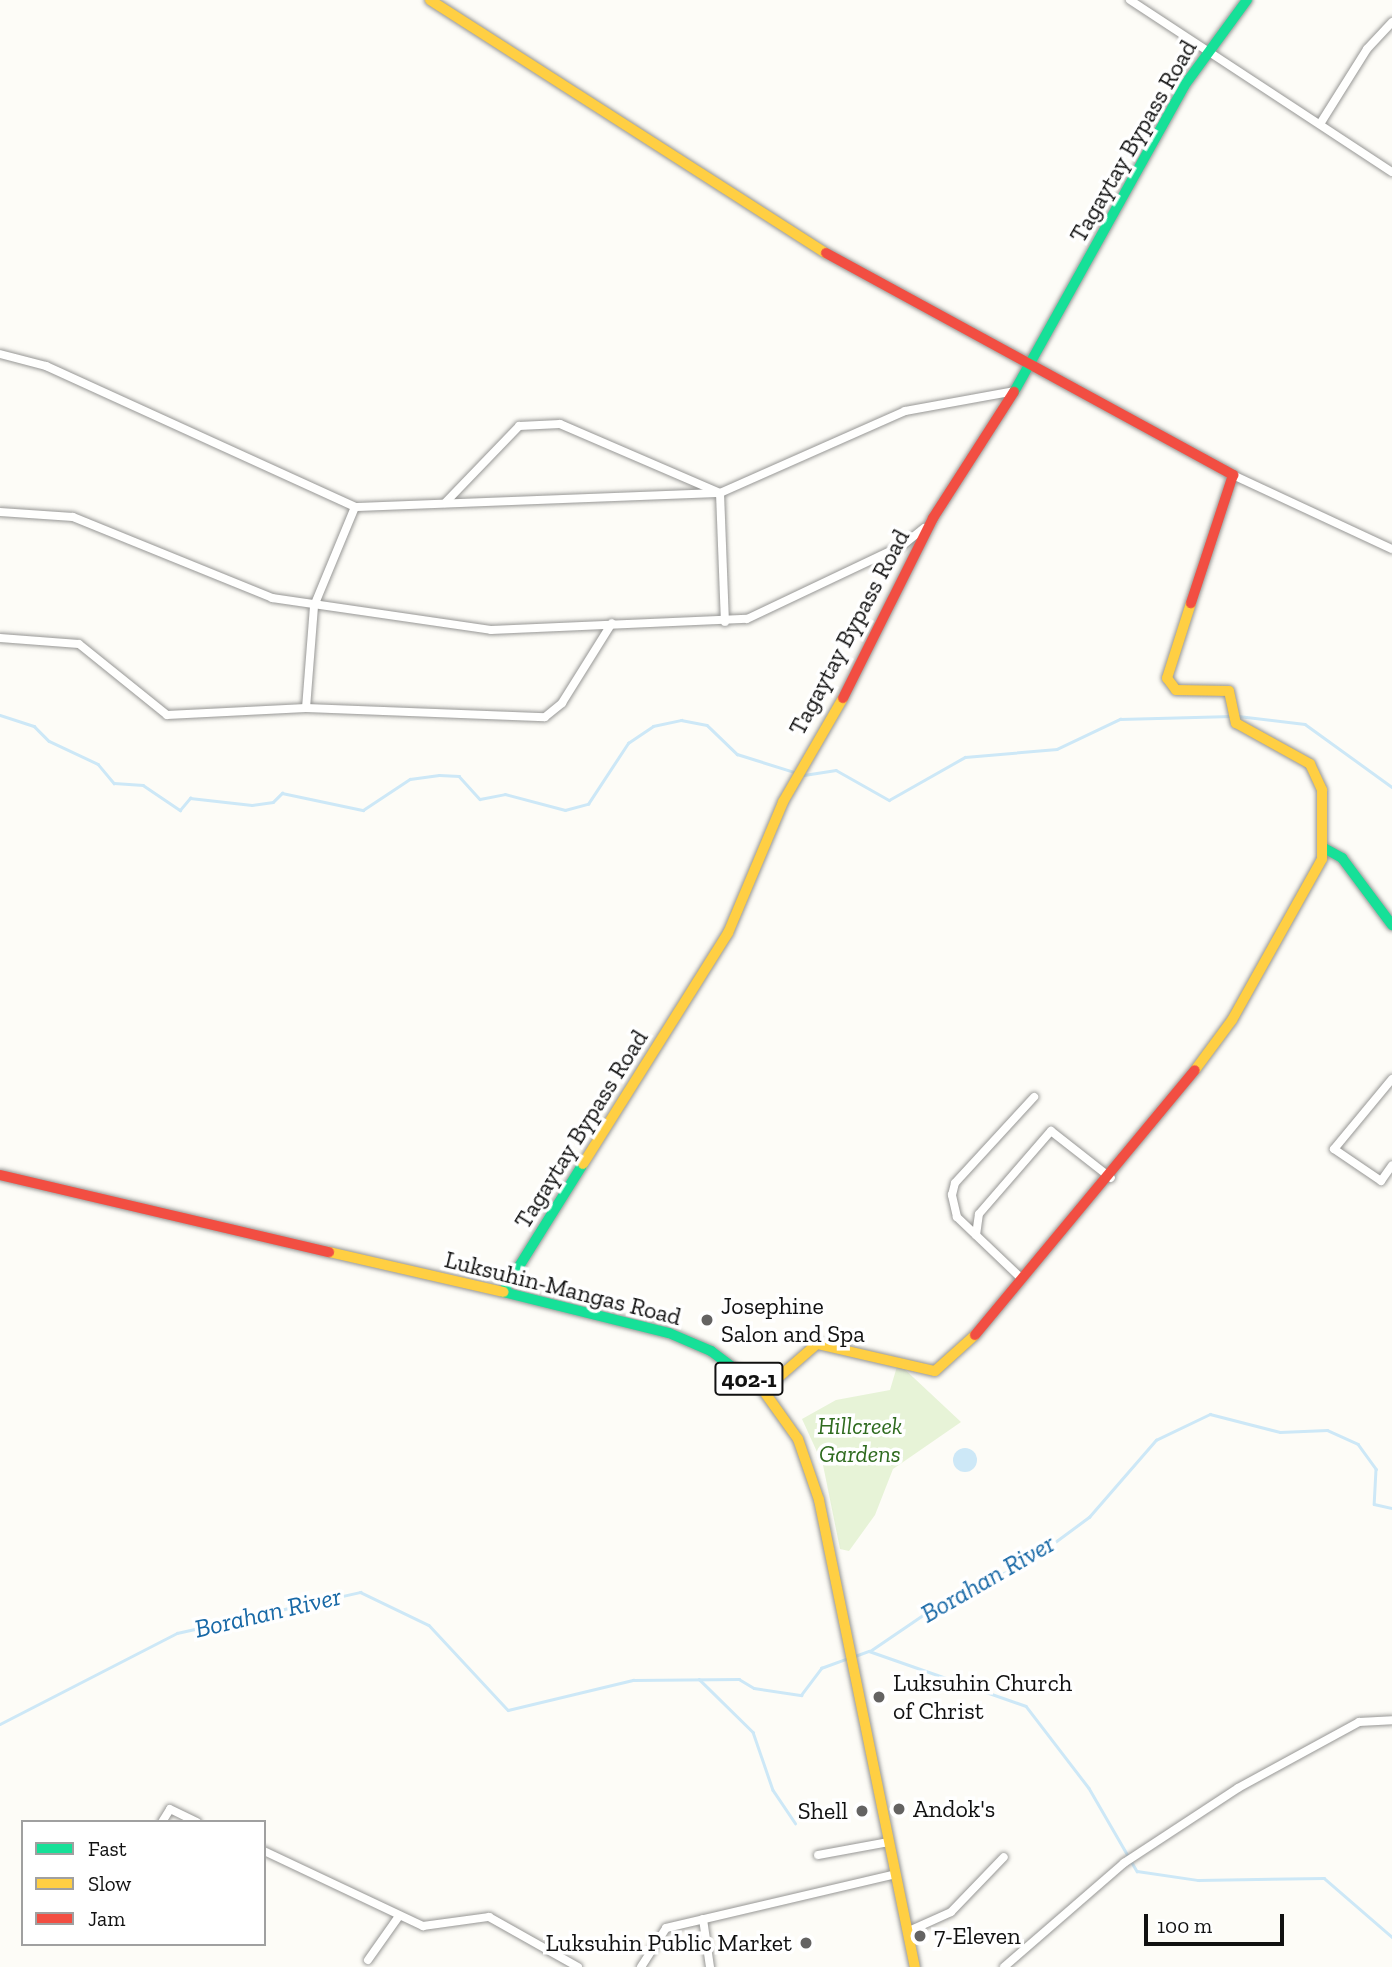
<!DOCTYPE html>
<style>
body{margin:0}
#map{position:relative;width:1392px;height:1967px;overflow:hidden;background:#fdfcf7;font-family:"Zilla Slab",serif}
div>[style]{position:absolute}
.green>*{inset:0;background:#e7f3d7}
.water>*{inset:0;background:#cde8f7}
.round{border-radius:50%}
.stream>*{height:2.5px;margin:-1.25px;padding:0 1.25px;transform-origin:1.25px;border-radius:1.25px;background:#cde8f7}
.roads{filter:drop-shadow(0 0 2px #979795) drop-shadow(0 0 2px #979795)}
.street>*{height:8px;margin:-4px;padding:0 4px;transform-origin:4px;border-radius:4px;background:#fffffe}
.fast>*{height:10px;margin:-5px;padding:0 5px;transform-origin:5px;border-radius:5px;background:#16e098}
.slow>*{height:10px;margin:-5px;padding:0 5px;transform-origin:5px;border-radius:5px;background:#ffcf43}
.jam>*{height:10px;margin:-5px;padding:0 5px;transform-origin:5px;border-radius:5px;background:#f24e42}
.dots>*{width:19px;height:19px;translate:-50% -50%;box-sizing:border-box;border:4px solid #fff;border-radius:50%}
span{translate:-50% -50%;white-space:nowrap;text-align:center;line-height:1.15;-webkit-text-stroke:7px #fff;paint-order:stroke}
.shield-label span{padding:2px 5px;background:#fff;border:2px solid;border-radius:5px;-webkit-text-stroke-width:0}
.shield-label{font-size:23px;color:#111;font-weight:700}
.street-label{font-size:24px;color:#111}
.poi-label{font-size:24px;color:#111}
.left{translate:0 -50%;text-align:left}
.right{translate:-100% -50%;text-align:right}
.park-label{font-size:24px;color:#2f6b1f;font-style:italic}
.water-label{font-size:26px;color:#1768a6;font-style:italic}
.legend{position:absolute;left:21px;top:1820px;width:245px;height:126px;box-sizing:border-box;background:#fff;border:2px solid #a0a0a0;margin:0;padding:9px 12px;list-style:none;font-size:21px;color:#111}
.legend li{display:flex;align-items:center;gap:14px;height:35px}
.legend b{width:35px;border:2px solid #a0a0a0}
.scale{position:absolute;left:1144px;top:1914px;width:140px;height:32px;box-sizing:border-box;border:4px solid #111;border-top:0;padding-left:9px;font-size:21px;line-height:24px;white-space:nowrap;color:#111;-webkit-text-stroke:5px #fff;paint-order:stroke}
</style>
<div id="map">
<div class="green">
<i style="clip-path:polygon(898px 1363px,961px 1422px,893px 1469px,875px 1515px,849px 1551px,840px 1549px,823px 1465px,802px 1419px,836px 1400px,890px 1390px)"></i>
</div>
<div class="water">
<i class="round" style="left:953px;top:1448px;width:24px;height:24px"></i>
</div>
<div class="stream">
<i style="left:0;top:715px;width:36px;rotate:18deg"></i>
<i style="left:34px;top:726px;width:21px;rotate:45deg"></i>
<i style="left:49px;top:741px;width:54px;rotate:25.1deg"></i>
<i style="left:98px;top:764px;width:25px;rotate:50deg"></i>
<i style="left:114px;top:783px;width:29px;rotate:4deg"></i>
<i style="left:143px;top:785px;width:45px;rotate:34deg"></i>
<i style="left:180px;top:810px;width:16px;rotate:-50deg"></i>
<i style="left:190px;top:798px;width:62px;rotate:6.4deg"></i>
<i style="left:252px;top:805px;width:21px;rotate:-8deg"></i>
<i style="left:273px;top:802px;width:13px;rotate:-45deg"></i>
<i style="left:282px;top:793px;width:83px;rotate:11.9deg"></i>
<i style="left:363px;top:810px;width:56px;rotate:-33.4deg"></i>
<i style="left:410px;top:779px;width:29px;rotate:-8deg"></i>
<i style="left:439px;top:775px;width:20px;rotate:3deg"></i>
<i style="left:459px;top:776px;width:31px;rotate:48deg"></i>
<i style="left:480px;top:799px;width:25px;rotate:-11deg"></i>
<i style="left:505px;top:794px;width:62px;rotate:14.9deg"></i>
<i style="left:565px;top:810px;width:24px;rotate:-15deg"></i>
<i style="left:588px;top:804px;width:73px;rotate:-56.7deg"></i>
<i style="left:628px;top:743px;width:30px;rotate:-34deg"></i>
<i style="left:653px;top:726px;width:29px;rotate:-12deg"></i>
<i style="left:681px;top:720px;width:26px;rotate:11deg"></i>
<i style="left:707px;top:725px;width:42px;rotate:44deg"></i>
<i style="left:737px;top:754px;width:60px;rotate:17.5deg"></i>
<i style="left:1238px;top:716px;width:67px;rotate:6.8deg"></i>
<i style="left:1305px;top:724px;width:107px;rotate:35.9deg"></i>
<i style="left:804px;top:775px;width:32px;rotate:-9deg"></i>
<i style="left:836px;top:770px;width:61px;rotate:29.5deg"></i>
<i style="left:889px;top:800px;width:87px;rotate:-29.5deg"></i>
<i style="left:965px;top:757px;width:92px;rotate:-5deg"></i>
<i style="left:1057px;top:749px;width:70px;rotate:-25.5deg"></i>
<i style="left:1120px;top:719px;width:112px;rotate:-1.5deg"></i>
<i style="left:870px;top:1651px;width:91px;rotate:-34.2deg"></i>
<i style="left:945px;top:1600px;width:91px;rotate:-24.6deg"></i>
<i style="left:1028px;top:1562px;width:76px;rotate:-36.4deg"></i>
<i style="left:1089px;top:1517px;width:102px;rotate:-49deg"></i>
<i style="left:1156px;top:1440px;width:60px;rotate:-25.7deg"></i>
<i style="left:1210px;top:1414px;width:72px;rotate:14.4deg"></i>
<i style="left:1280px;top:1432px;width:47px;rotate:-2.4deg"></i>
<i style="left:1327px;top:1430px;width:34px;rotate:24deg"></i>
<i style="left:1358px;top:1444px;width:31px;rotate:54deg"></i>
<i style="left:1376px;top:1469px;width:35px;rotate:93deg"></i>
<i style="left:1374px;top:1504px;width:18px;rotate:13deg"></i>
<i style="left:855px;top:1656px;width:15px;rotate:-20deg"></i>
<i style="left:869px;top:1651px;width:166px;rotate:19.3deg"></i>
<i style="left:1026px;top:1706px;width:103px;rotate:52.5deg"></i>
<i style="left:1089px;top:1788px;width:96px;rotate:60deg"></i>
<i style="left:1137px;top:1871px;width:62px;rotate:8.4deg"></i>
<i style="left:1198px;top:1880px;width:126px;rotate:-0.9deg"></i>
<i style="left:1324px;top:1878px;width:90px;rotate:40.9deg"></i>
<i style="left:699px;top:1679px;width:76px;rotate:44.5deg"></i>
<i style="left:753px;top:1732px;width:61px;rotate:71deg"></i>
<i style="left:773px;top:1790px;width:40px;rotate:56deg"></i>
<i style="left:0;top:1724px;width:199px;rotate:-27.2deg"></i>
<i style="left:177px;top:1633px;width:188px;rotate:-12.6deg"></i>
<i style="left:360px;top:1592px;width:76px;rotate:25.6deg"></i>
<i style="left:429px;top:1625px;width:116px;rotate:47.1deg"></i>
<i style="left:508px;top:1710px;width:129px;rotate:-13.5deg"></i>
<i style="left:633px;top:1680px;width:106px;rotate:-0.5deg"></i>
<i style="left:739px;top:1679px;width:17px;rotate:31deg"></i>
<i style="left:754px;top:1688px;width:48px;rotate:8.5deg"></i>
<i style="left:801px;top:1695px;width:34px;rotate:-53deg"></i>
<i style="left:821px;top:1668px;width:29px;rotate:-20deg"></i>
</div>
<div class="roads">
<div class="street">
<i style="left:1130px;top:0;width:313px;rotate:33.3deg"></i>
<i style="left:1320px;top:124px;width:89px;rotate:-57.9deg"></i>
<i style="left:1367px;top:49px;width:37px;rotate:-47deg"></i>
<i style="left:0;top:354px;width:48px;rotate:14.6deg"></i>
<i style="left:46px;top:366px;width:340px;rotate:24.5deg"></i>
<i style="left:355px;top:507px;width:365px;rotate:-2.2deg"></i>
<i style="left:720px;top:493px;width:202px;rotate:-23.9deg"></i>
<i style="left:905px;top:411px;width:112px;rotate:-10.3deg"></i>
<i style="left:1233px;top:475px;width:175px;rotate:25deg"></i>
<i style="left:445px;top:503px;width:107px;rotate:-46.1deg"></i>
<i style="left:519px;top:426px;width:41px;rotate:-2.8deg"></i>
<i style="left:560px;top:424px;width:174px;rotate:23.3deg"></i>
<i style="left:720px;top:493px;width:129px;rotate:87.8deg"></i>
<i style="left:0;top:512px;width:73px;rotate:3.9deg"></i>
<i style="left:73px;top:517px;width:215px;rotate:22.1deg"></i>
<i style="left:272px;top:598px;width:221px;rotate:8.3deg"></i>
<i style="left:491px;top:630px;width:256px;rotate:-2.5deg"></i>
<i style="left:747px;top:619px;width:173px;rotate:-25.4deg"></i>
<i style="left:903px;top:545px;width:27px;rotate:-39deg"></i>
<i style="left:0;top:638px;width:79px;rotate:4.3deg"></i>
<i style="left:79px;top:644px;width:113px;rotate:38.9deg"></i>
<i style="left:167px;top:715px;width:139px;rotate:-2.9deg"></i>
<i style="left:306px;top:708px;width:239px;rotate:2.2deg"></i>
<i style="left:545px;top:717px;width:22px;rotate:-39deg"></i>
<i style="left:562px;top:703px;width:94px;rotate:-58deg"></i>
<i style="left:306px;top:708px;width:102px;rotate:-85.5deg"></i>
<i style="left:314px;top:606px;width:107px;rotate:-67.5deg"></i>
<i style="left:1392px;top:1079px;width:91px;rotate:129.6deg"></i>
<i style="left:1334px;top:1149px;width:57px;rotate:34.2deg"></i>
<i style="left:1381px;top:1181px;width:19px;rotate:-55deg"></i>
<i style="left:976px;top:1235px;width:21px;rotate:-82deg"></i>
<i style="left:979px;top:1214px;width:110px;rotate:-49.1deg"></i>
<i style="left:1051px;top:1131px;width:76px;rotate:38.1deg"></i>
<i style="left:1022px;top:1279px;width:90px;rotate:-136.4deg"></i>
<i style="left:957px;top:1217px;width:23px;rotate:-103deg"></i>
<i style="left:952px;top:1195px;width:12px;rotate:-76deg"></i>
<i style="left:955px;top:1183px;width:117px;rotate:-47.4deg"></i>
<i style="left:162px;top:1822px;width:15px;rotate:-58deg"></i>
<i style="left:170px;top:1809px;width:30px;rotate:26deg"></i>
<i style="left:264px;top:1851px;width:176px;rotate:25.3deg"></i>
<i style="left:423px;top:1926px;width:67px;rotate:-7.8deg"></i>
<i style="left:489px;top:1917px;width:102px;rotate:29.3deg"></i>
<i style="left:818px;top:1855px;width:72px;rotate:-10.4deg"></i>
<i style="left:703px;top:1919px;width:49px;rotate:81.7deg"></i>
<i style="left:909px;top:1931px;width:46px;rotate:-24.3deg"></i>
<i style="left:951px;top:1912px;width:76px;rotate:-46.1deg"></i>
<i style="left:368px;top:1960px;width:54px;rotate:-54.8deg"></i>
<i style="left:641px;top:1967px;width:46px;rotate:-57.3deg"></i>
<i style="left:666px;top:1928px;width:236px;rotate:-13.2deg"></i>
<i style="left:1004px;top:1967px;width:159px;rotate:-40.9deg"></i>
<i style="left:1124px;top:1863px;width:136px;rotate:-33.3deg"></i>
<i style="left:1238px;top:1788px;width:138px;rotate:-28.6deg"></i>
<i style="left:1359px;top:1722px;width:33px;rotate:-3deg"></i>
</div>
<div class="fast">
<i style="left:1014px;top:392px;width:350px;rotate:-60.9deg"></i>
<i style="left:1184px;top:86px;width:107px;rotate:-53.8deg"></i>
<i style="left:1324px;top:848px;width:21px;rotate:29deg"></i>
<i style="left:1342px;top:858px;width:84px;rotate:53.3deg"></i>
<i style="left:583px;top:1164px;width:151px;rotate:122deg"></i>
<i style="left:503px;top:1292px;width:171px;rotate:13.9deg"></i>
<i style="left:669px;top:1333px;width:46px;rotate:23.2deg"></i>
<i style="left:711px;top:1351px;width:65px;rotate:36.9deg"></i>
</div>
<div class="slow">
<i style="left:430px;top:0;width:470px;rotate:32.6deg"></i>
<i style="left:1191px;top:603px;width:79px;rotate:107.7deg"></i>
<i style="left:1167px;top:678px;width:15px;rotate:53deg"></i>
<i style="left:1176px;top:690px;width:53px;rotate:1.1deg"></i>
<i style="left:1229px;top:691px;width:33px;rotate:78deg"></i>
<i style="left:1236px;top:723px;width:85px;rotate:29deg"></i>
<i style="left:1310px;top:764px;width:29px;rotate:65deg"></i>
<i style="left:1322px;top:790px;width:69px;rotate:90deg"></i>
<i style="left:1322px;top:859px;width:184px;rotate:119.2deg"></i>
<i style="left:1232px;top:1020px;width:62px;rotate:126.5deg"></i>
<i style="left:583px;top:1164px;width:273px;rotate:-57.9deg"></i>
<i style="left:728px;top:933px;width:142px;rotate:-67.2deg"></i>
<i style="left:783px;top:802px;width:120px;rotate:-60deg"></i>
<i style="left:329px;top:1252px;width:179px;rotate:12.9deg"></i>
<i style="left:763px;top:1390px;width:60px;rotate:54.5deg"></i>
<i style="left:798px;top:1439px;width:65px;rotate:71deg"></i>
<i style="left:819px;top:1500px;width:477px;rotate:78.4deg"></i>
<i style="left:764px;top:1390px;width:70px;rotate:-41deg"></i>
<i style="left:817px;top:1344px;width:121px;rotate:12.9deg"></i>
<i style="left:935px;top:1371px;width:54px;rotate:-42deg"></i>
</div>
<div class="jam">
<i style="left:826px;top:253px;width:464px;rotate:28.6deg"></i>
<i style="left:1233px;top:475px;width:135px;rotate:108.2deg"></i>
<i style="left:843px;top:698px;width:201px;rotate:-63.4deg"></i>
<i style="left:933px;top:518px;width:150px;rotate:-57.3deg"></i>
<i style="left:0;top:1175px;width:338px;rotate:13.2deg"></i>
<i style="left:975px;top:1335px;width:344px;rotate:-50.3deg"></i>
</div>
</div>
<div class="dots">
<i style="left:707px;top:1320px;background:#646362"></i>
<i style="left:879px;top:1697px;background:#646362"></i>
<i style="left:899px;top:1809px;background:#646362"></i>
<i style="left:862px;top:1811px;background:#646362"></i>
<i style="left:920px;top:1936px;background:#646362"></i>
<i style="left:806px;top:1943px;background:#646362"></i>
</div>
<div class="shield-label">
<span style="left:749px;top:1379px">402-1</span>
</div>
<div class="street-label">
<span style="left:1133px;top:141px;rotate:-60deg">Tagaytay Bypass Road</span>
<span style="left:849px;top:632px;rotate:-62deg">Tagaytay Bypass Road</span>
<span style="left:581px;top:1129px;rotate:-58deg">Tagaytay Bypass Road</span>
<span style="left:563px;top:1288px;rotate:14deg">Luksuhin-Mangas Road</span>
</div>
<div class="poi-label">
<span class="left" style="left:721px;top:1320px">Josephine<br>Salon and Spa</span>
<span class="left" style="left:893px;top:1697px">Luksuhin Church<br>of Christ</span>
<span class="left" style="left:913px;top:1809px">Andok's</span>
<span class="right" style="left:848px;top:1811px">Shell</span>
<span class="left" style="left:934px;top:1936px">7-Eleven</span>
<span class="right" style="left:792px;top:1943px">Luksuhin Public Market</span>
</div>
<div class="park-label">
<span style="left:860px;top:1440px">Hillcreek<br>Gardens</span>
</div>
<div class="water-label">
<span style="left:988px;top:1579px;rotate:-30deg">Borahan River</span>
<span style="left:268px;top:1613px;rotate:-13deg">Borahan River</span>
</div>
<ul class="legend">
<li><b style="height:9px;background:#16e098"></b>Fast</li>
<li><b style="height:9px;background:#ffcf43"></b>Slow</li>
<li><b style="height:9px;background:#f24e42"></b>Jam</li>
</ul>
<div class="scale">100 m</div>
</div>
